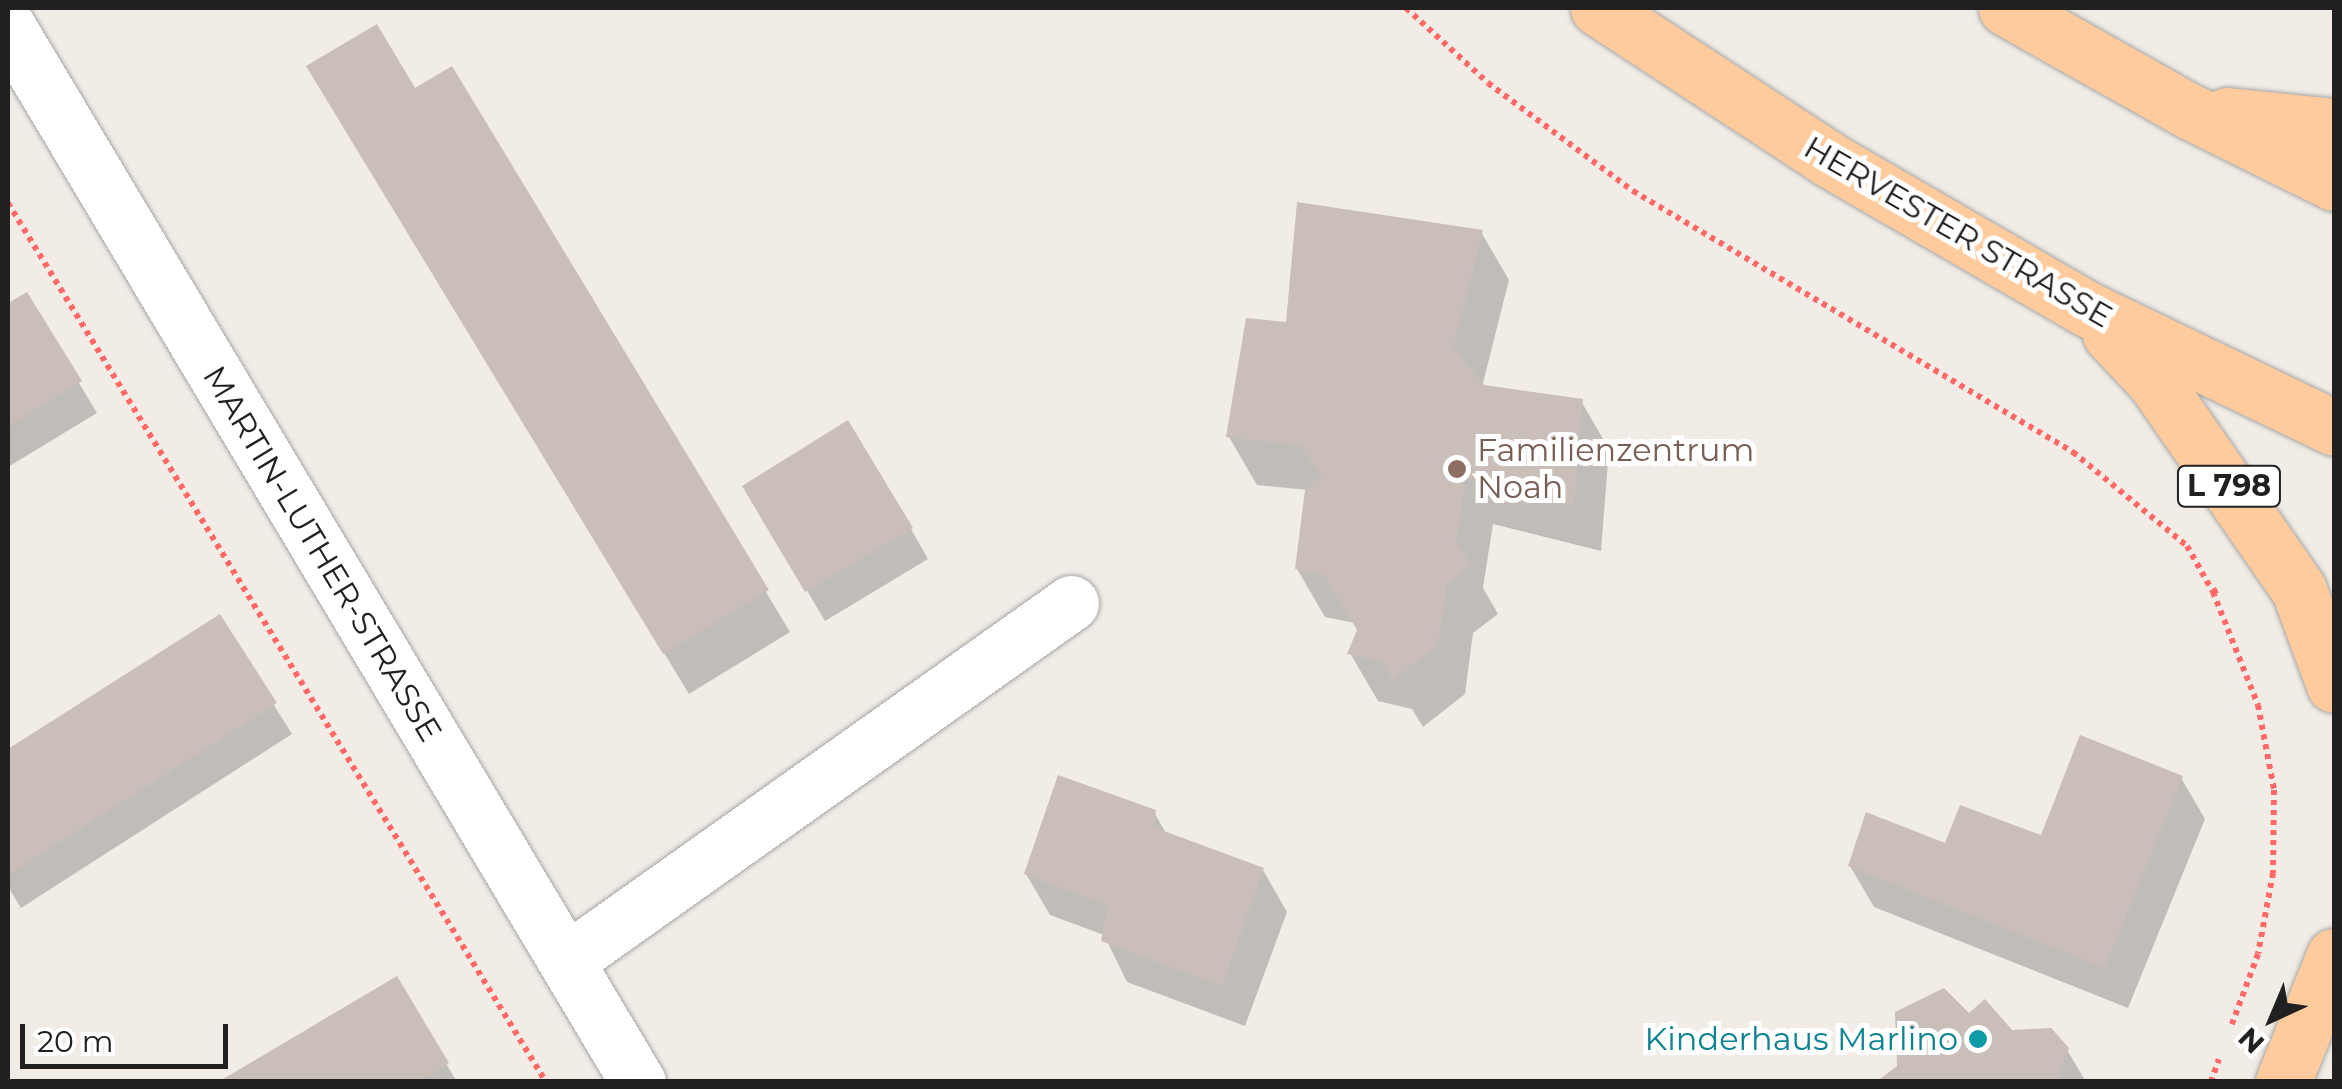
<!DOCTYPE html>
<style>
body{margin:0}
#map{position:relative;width:2342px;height:1089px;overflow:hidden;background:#f1ece6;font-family:Montserrat,sans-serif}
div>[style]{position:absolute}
.shadow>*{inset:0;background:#0003}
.building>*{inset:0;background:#cabeb9}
.path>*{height:6px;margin-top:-3px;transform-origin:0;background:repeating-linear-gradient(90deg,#ff6a69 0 5px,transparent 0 10px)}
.roads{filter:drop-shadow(0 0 2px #a7a7a7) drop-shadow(0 0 2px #a7a7a7)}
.minor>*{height:55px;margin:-27.5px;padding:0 27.5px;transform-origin:27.5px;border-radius:27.5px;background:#fff}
.major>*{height:55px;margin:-27.5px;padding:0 27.5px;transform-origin:27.5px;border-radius:27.5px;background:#ffcb9d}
.dots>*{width:28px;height:28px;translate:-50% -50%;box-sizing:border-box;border:5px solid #fff;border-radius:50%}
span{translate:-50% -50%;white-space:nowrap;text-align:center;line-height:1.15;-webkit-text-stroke:10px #fff;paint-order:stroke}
.shield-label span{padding:2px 8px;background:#fff;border:2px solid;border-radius:8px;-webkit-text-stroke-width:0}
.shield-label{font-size:30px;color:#202020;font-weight:700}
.street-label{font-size:32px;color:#202020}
.education-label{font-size:32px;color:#785e54}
.left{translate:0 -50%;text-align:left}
.culture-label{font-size:32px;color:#0d838f}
.right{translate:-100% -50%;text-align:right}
.frame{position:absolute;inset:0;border:10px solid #202020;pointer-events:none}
.north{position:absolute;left:2222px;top:969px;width:100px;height:100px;-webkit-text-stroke:8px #fff;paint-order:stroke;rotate:224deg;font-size:28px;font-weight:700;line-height:40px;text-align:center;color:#202020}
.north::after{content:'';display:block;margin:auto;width:35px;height:45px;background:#202020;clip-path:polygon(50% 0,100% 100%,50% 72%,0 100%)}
.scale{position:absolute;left:20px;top:1024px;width:208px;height:45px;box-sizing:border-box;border:5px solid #202020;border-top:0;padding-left:12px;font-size:30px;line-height:35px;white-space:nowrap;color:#202020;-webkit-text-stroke:8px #fff;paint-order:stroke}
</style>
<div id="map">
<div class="shadow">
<i style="clip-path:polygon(451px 70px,790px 632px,689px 694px,333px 108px,414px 92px)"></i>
<i style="clip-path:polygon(1481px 232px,1509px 280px,1482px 387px,1581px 401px,1609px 449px,1601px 551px,1493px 524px,1483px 588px,1498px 614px,1473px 633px,1465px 694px,1423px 727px,1412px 709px,1378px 701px,1350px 653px,1360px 631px,1355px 623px,1325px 617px,1297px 569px,1308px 490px,1257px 485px,1229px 437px,1288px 325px)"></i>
<i style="clip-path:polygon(26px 295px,97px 413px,8px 467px,8px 306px)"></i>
<i style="clip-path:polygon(746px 487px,911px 529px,928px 559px,825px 621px)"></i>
<i style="clip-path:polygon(219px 618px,292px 734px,21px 908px,8px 887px,8px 752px)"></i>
<i style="clip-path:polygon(2181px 778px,2205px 819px,2128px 1008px,1874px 907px,1850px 866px,1946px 846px,2042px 838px)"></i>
<i style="clip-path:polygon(1154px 812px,1167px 835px,1263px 870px,1287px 912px,1245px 1026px,1127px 982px,1104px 935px,1050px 915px,1026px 874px)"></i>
<i style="clip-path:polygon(396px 979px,457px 1082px,223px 1082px)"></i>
<i style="clip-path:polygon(1968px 1017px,2067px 1050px,2086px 1082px,1880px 1082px)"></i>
</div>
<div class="building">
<i style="clip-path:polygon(377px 24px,415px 88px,452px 66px,769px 590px,663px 654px,306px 66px)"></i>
<i style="clip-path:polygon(1297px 202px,1483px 230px,1453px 348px,1484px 385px,1583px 399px,1574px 504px,1466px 477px,1456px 544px,1472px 564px,1447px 585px,1438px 645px,1393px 680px,1382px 661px,1347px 654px,1357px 630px,1324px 575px,1295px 569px,1305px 490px,1322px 475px,1299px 445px,1226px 437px,1246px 318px,1286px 322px)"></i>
<i style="clip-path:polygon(27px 292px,82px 381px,8px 426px,8px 303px)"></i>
<i style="clip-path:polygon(848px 420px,913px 528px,805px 592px,742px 486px)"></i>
<i style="clip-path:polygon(220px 614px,277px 703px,8px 875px,8px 749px)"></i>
<i style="clip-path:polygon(2080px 735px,2183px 776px,2105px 968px,1848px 866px,1866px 812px,1945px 843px,1960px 805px,2041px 835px)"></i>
<i style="clip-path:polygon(1058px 775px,1156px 810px,1153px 827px,1264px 868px,1222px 986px,1101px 941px,1108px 905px,1024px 874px)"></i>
<i style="clip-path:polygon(397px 976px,449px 1063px,419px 1082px,218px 1082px)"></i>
<i style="clip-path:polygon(1944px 988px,1969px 1013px,1985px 999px,2012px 1030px,2051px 1028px,2069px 1048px,2056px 1082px,1876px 1082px,1897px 1066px,1895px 1012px)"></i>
</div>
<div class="path">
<i style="left:1406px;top:8px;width:111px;rotate:42.4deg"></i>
<i style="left:1488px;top:83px;width:181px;rotate:36.7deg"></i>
<i style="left:1633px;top:191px;width:512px;rotate:30.68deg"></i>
<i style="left:2073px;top:452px;width:148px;rotate:39.5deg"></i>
<i style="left:2187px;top:546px;width:53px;rotate:60.5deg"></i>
<i style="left:2213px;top:592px;width:9px;rotate:-27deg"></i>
<i style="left:8px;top:203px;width:1031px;rotate:58.53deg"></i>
<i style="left:2213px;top:592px;width:122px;rotate:68.3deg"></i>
<i style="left:2258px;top:705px;width:86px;rotate:79.3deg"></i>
<i style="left:2274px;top:790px;width:83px;rotate:90.7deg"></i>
<i style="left:2273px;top:873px;width:82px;rotate:100.5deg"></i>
<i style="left:2258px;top:954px;width:75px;rotate:110.4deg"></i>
<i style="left:2211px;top:1082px;width:24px;rotate:-71deg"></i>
</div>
<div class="roads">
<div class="minor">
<i style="left:8px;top:27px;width:1229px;rotate:59.16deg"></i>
<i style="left:566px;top:961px;width:619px;rotate:-35.33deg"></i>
</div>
<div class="major">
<i style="left:1598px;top:8px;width:277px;rotate:33.2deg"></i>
<i style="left:1830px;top:160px;width:297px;rotate:30.1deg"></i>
<i style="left:2087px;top:309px;width:274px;rotate:25.7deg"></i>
<i style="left:2006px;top:8px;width:210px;rotate:29.4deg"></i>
<i style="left:2189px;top:111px;width:162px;rotate:26.4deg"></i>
<i style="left:2227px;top:115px;width:108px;rotate:5.9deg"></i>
<i style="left:2110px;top:334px;width:66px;rotate:46.8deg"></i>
<i style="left:2155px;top:382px;width:253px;rotate:55.3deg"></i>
<i style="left:2299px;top:590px;width:101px;rotate:69.8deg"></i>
<i style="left:2283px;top:1082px;width:136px;rotate:-68deg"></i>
</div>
</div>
<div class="dots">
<i style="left:1457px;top:469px;background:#8d6e63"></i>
<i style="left:1978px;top:1039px;background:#0f9aa8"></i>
</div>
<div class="shield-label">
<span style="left:2229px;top:486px">L 798</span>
</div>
<div class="street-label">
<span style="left:1958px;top:232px;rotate:30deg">HERVESTER STRASSE</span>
<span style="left:322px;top:554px;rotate:59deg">MARTIN-LUTHER-STRASSE</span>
</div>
<div class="education-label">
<span class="left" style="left:1477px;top:469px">Familienzentrum<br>Noah</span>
</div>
<div class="culture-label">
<span class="right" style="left:1958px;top:1039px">Kinderhaus Marlino</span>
</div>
<div class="frame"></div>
<div class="north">N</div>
<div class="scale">20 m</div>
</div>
